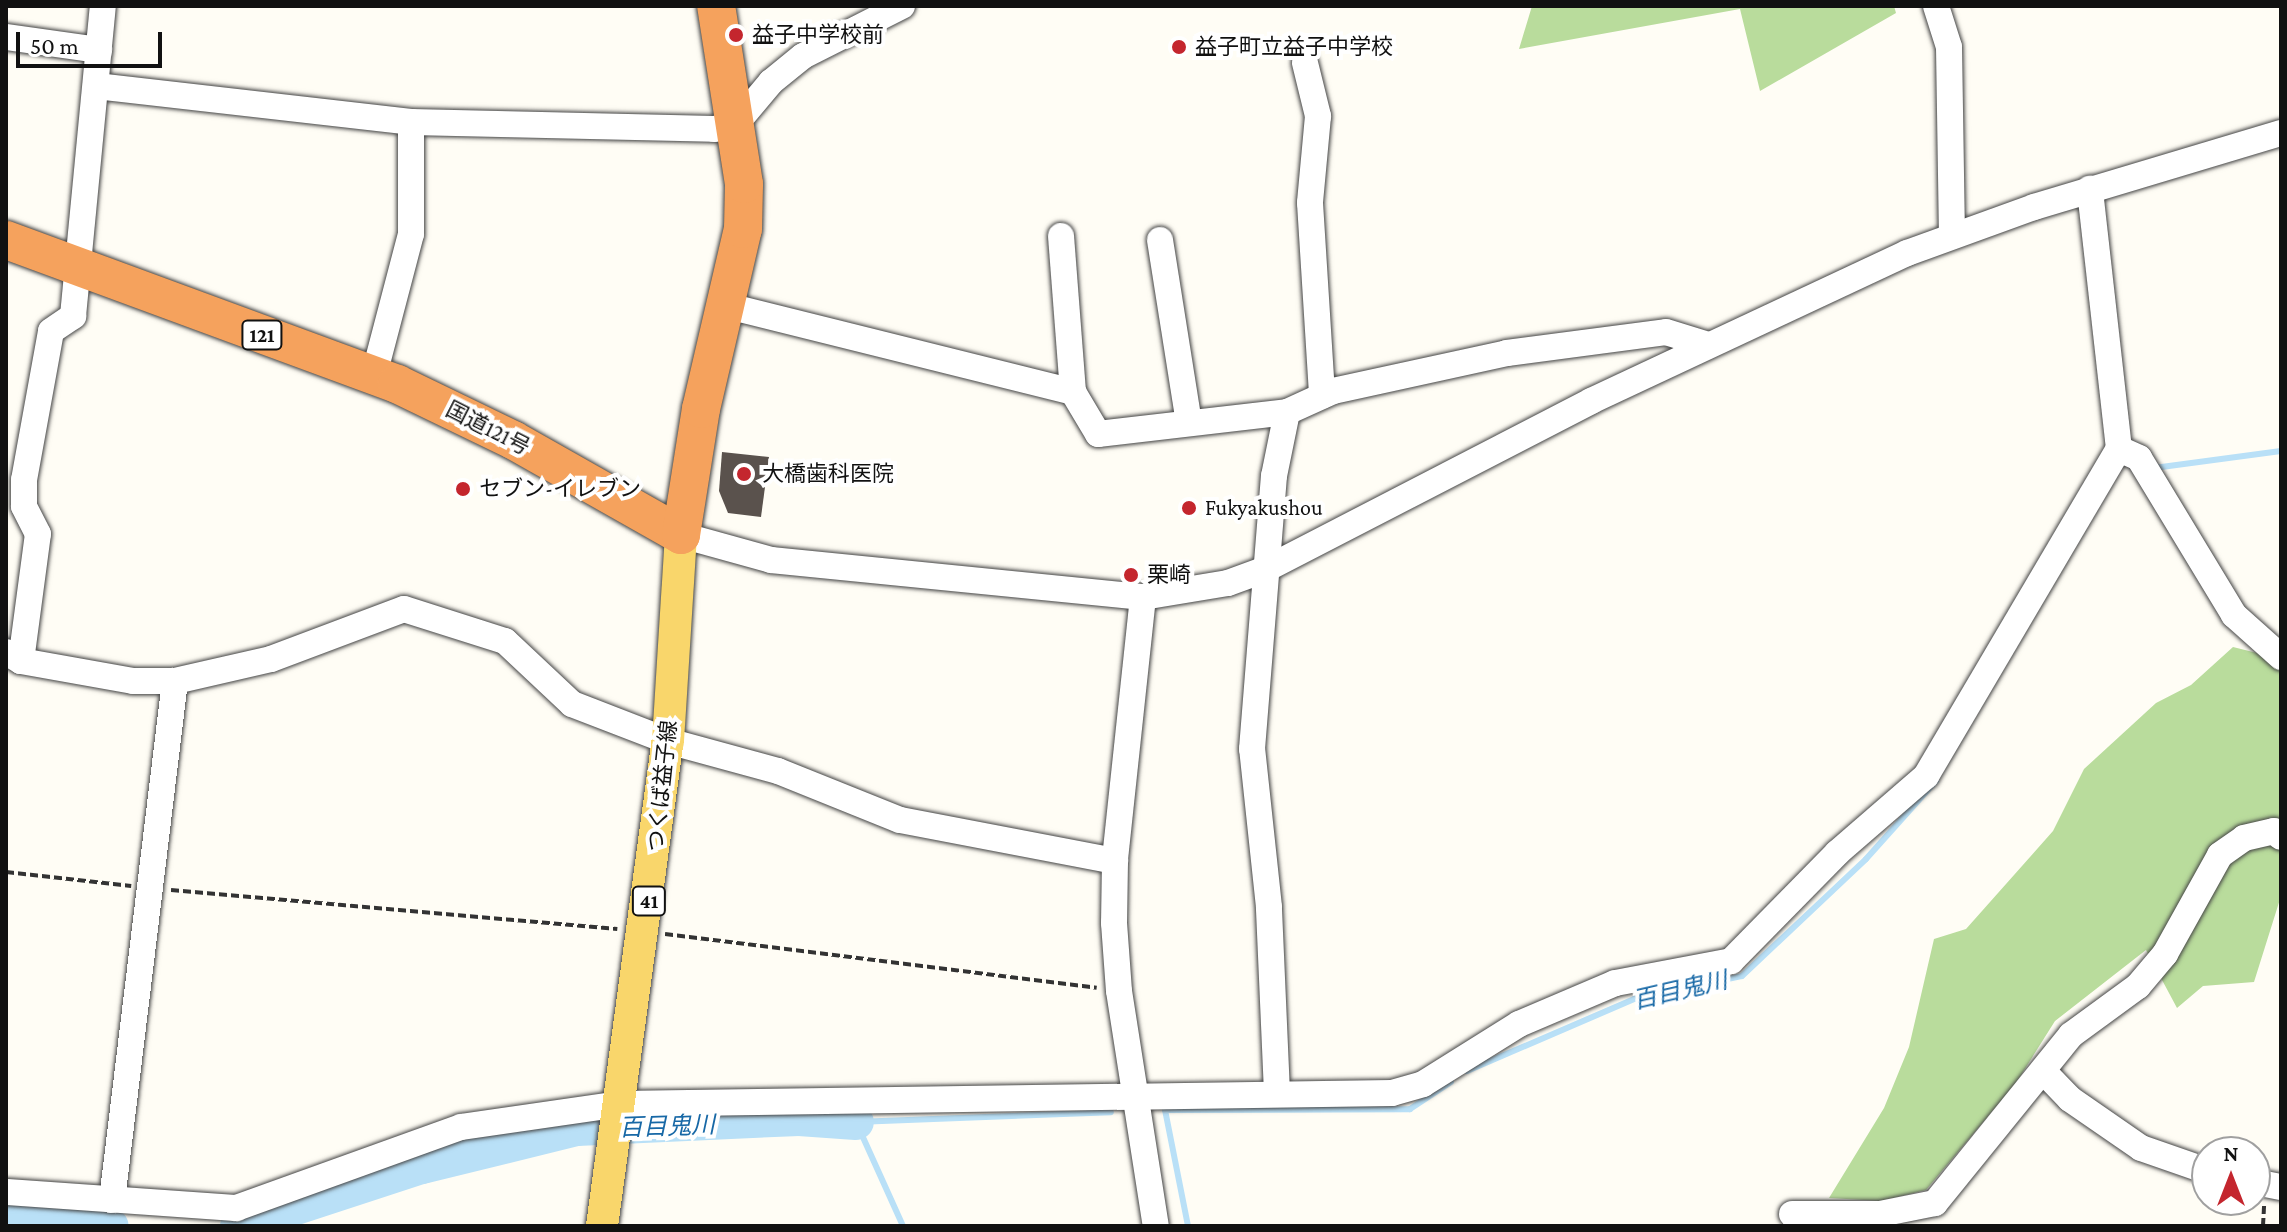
<!DOCTYPE html>
<meta charset="utf-8">
<style>
body{margin:0}
#map{position:relative;width:2287px;height:1232px;overflow:hidden;background:#fffdf5;font-family:"Crimson Pro","Noto Sans JP",serif}
div>[style]{position:absolute}
.forest>*{inset:0;background:#b9dc9c}
.stream>*{height:6px;margin:-3px;padding:0 3px;transform-origin:3px;border-radius:3px;background:#b9e0f7}
.river>*{height:36px;margin:-18px;padding:0 18px;transform-origin:18px;border-radius:18px;background:#b9e0f7}
.building>*{inset:0;background:#5a524d}
.path>*{height:4px;margin-top:-2px;transform-origin:0;background:repeating-linear-gradient(90deg,#333 0 8px,transparent 0 12px)}
.roads{filter:drop-shadow(0 0 2px #444) drop-shadow(0 0 2px #444)}
.minor>*{height:26px;margin:-13px;padding:0 13px;transform-origin:13px;border-radius:13px;background:#fff}
.major>*{height:32px;margin:-16px;padding:0 16px;transform-origin:16px;border-radius:16px;background:#f9d66b}
.highway>*{height:38px;margin:-19px;padding:0 19px;transform-origin:19px;border-radius:19px;background:#f5a25d}
.dots>*{width:22px;height:22px;translate:-50% -50%;box-sizing:border-box;border:4px solid #fff;border-radius:50%}
span{translate:-50% -50%;white-space:nowrap;text-align:center;line-height:1.15;-webkit-text-stroke:8px #fff;paint-order:stroke}
.shield-label span{padding:2px 6px;background:#fff;border:2px solid;border-radius:6px;-webkit-text-stroke-width:0}
.shield-label{font-size:20px;color:#111;font-weight:700}
.poi-label{font-size:22px;color:#111}
.left{translate:0 -50%;text-align:left}
.street-label{font-size:22px;color:#111}
.water-label{font-size:24px;color:#1768a6;font-style:italic}
.frame{position:absolute;inset:0;border:8px solid #111;pointer-events:none}
.north{position:absolute;left:2191px;top:1136px;width:80px;height:80px;box-sizing:border-box;background:#fff;border:2px solid #a0a0a0;border-radius:50%;rotate:0deg;font-size:22px;font-weight:700;line-height:32px;text-align:center;color:#111}
.north::after{content:'';display:block;margin:auto;width:28px;height:36px;background:#c4262e;clip-path:polygon(50% 0,100% 100%,50% 72%,0 100%)}
.scale{position:absolute;left:16px;top:32px;width:146px;height:36px;box-sizing:border-box;border:4px solid #111;border-top:0;padding-left:10px;font-size:24px;line-height:28px;white-space:nowrap;color:#111;-webkit-text-stroke:6px #fff;paint-order:stroke}
</style>
<div id="map">
<div class="forest">
<i style="clip-path:polygon(1532px 6px,1894px 6px,1896px 13px,1760px 91px,1740px 9px,1519px 49px)"></i>
<i style="clip-path:polygon(2233px 647px,2281px 659px,2281px 896px,2254px 982px,2203px 986px,2177px 1008px,2146px 950px,2055px 1021px,2016px 1083px,1926px 1190px,1881px 1201px,1829px 1198px,1884px 1108px,1909px 1047px,1934px 939px,1966px 929px,2053px 831px,2084px 769px,2156px 703px,2191px 685px)"></i>
</div>
<div class="stream">
<i style="left:2154px;top:468px;width:128px;rotate:-7.6deg"></i>
<i style="left:1467px;top:1071px;width:182px;rotate:-23.3deg"></i>
<i style="left:1634px;top:999px;width:110px;rotate:-12deg"></i>
<i style="left:1742px;top:976px;width:170px;rotate:-43.3deg"></i>
<i style="left:1866px;top:859px;width:105px;rotate:-48.1deg"></i>
<i style="left:903px;top:1226px;width:114px;rotate:-114.3deg"></i>
<i style="left:856px;top:1122px;width:255px;rotate:-2.2deg"></i>
<i style="left:1188px;top:1226px;width:118px;rotate:-101.2deg"></i>
<i style="left:1165px;top:1110px;width:245px;rotate:-0.2deg"></i>
<i style="left:1410px;top:1109px;width:49px;rotate:-33.4deg"></i>
</div>
<div class="river">
<i style="left:6px;top:1216px;width:105px;rotate:5.4deg"></i>
<i style="left:238px;top:1226px;width:194px;rotate:-18.1deg"></i>
<i style="left:422px;top:1166px;width:160px;rotate:-13.8deg"></i>
<i style="left:577px;top:1128px;width:222px;rotate:-2.6deg"></i>
<i style="left:799px;top:1118px;width:57px;rotate:4deg"></i>
</div>
<div class="building">
<i style="clip-path:polygon(722px 452px,769px 457px,761px 517px,728px 513px,719px 491px)"></i>
</div>
<div class="path">
<i style="left:6px;top:872px;width:126px;rotate:6.4deg"></i>
<i style="left:171px;top:890px;width:448px;rotate:5deg"></i>
<i style="left:665px;top:934px;width:435px;rotate:7.1deg"></i>
<i style="left:2263px;top:1226px;width:22px;rotate:-87deg"></i>
</div>
<div class="roads">
<div class="minor">
<i style="left:1936px;top:6px;width:43px;rotate:72.4deg"></i>
<i style="left:1949px;top:47px;width:189px;rotate:89.1deg"></i>
<i style="left:6px;top:37px;width:94px;rotate:8deg"></i>
<i style="left:1305px;top:63px;width:55px;rotate:76.2deg"></i>
<i style="left:1318px;top:116px;width:87px;rotate:95.3deg"></i>
<i style="left:1310px;top:203px;width:193px;rotate:86.4deg"></i>
<i style="left:96px;top:86px;width:317px;rotate:6.5deg"></i>
<i style="left:411px;top:122px;width:303px;rotate:1.3deg"></i>
<i style="left:714px;top:129px;width:21px;rotate:-11deg"></i>
<i style="left:735px;top:125px;width:56px;rotate:-50.1deg"></i>
<i style="left:771px;top:82px;width:41px;rotate:-39.1deg"></i>
<i style="left:803px;top:56px;width:111px;rotate:-26.8deg"></i>
<i style="left:1061px;top:236px;width:156px;rotate:85.6deg"></i>
<i style="left:1160px;top:240px;width:185px;rotate:81deg"></i>
<i style="left:724px;top:305px;width:360px;rotate:14deg"></i>
<i style="left:1073px;top:392px;width:49px;rotate:59.2deg"></i>
<i style="left:1098px;top:434px;width:190px;rotate:-6.6deg"></i>
<i style="left:1287px;top:412px;width:51px;rotate:-24.5deg"></i>
<i style="left:1333px;top:391px;width:178px;rotate:-12.3deg"></i>
<i style="left:1507px;top:353px;width:160px;rotate:-7.5deg"></i>
<i style="left:1666px;top:332px;width:44px;rotate:17.2deg"></i>
<i style="left:374px;top:375px;width:146px;rotate:-75.3deg"></i>
<i style="left:411px;top:234px;width:112px;rotate:-90deg"></i>
<i style="left:2119px;top:449px;width:22px;rotate:24deg"></i>
<i style="left:2139px;top:458px;width:184px;rotate:58.8deg"></i>
<i style="left:2234px;top:615px;width:63px;rotate:41.8deg"></i>
<i style="left:681px;top:535px;width:93px;rotate:15.5deg"></i>
<i style="left:771px;top:560px;width:374px;rotate:5.7deg"></i>
<i style="left:1143px;top:597px;width:86px;rotate:-9.4deg"></i>
<i style="left:1228px;top:583px;width:40px;rotate:-20.2deg"></i>
<i style="left:1266px;top:569px;width:366px;rotate:-27.3deg"></i>
<i style="left:1591px;top:401px;width:349px;rotate:-25.1deg"></i>
<i style="left:1907px;top:253px;width:135px;rotate:-19.9deg"></i>
<i style="left:2034px;top:207px;width:258px;rotate:-16.7deg"></i>
<i style="left:1143px;top:597px;width:265px;rotate:96.1deg"></i>
<i style="left:1115px;top:861px;width:62px;rotate:90.9deg"></i>
<i style="left:1114px;top:923px;width:68px;rotate:85.8deg"></i>
<i style="left:1119px;top:991px;width:238px;rotate:81.1deg"></i>
<i style="left:6px;top:652px;width:17px;rotate:31deg"></i>
<i style="left:21px;top:661px;width:114px;rotate:10.1deg"></i>
<i style="left:133px;top:681px;width:42px"></i>
<i style="left:175px;top:681px;width:98px;rotate:-12.9deg"></i>
<i style="left:271px;top:659px;width:142px;rotate:-20.6deg"></i>
<i style="left:404px;top:609px;width:106px;rotate:17.6deg"></i>
<i style="left:505px;top:641px;width:92px;rotate:43.2deg"></i>
<i style="left:572px;top:704px;width:103px;rotate:21.1deg"></i>
<i style="left:668px;top:741px;width:114px;rotate:15.3deg"></i>
<i style="left:778px;top:771px;width:131px;rotate:21.9deg"></i>
<i style="left:900px;top:820px;width:219px;rotate:10.8deg"></i>
<i style="left:21px;top:661px;width:128px;rotate:-82.4deg"></i>
<i style="left:38px;top:534px;width:31px;rotate:-117deg"></i>
<i style="left:24px;top:506px;width:26px;rotate:-90deg"></i>
<i style="left:24px;top:480px;width:151px;rotate:-79.7deg"></i>
<i style="left:51px;top:331px;width:27px;rotate:-34deg"></i>
<i style="left:73px;top:316px;width:311px;rotate:-84.5deg"></i>
<i style="left:2044px;top:1072px;width:37px;rotate:46deg"></i>
<i style="left:2070px;top:1099px;width:86px;rotate:34.6deg"></i>
<i style="left:2141px;top:1148px;width:70px;rotate:19.2deg"></i>
<i style="left:1277px;top:1093px;width:186px;rotate:-92.5deg"></i>
<i style="left:1269px;top:907px;width:159px;rotate:-96.1deg"></i>
<i style="left:1252px;top:749px;width:274px;rotate:-85.4deg"></i>
<i style="left:1274px;top:476px;width:65px;rotate:-78.5deg"></i>
<i style="left:2255px;top:1182px;width:26px;rotate:11deg"></i>
<i style="left:6px;top:1192px;width:231px;rotate:4deg"></i>
<i style="left:236px;top:1208px;width:239px;rotate:-19.8deg"></i>
<i style="left:461px;top:1127px;width:161px;rotate:-8.2deg"></i>
<i style="left:620px;top:1104px;width:772px;rotate:-0.82deg"></i>
<i style="left:1392px;top:1093px;width:32px;rotate:-16deg"></i>
<i style="left:1423px;top:1084px;width:113px;rotate:-32deg"></i>
<i style="left:1519px;top:1024px;width:104px;rotate:-23.1deg"></i>
<i style="left:1615px;top:983px;width:118px;rotate:-10.7deg"></i>
<i style="left:1731px;top:961px;width:151px;rotate:-45.5deg"></i>
<i style="left:1837px;top:853px;width:118px;rotate:-40.9deg"></i>
<i style="left:1926px;top:776px;width:380px;rotate:-59.5deg"></i>
<i style="left:2119px;top:449px;width:262px;rotate:-96.4deg"></i>
<i style="left:112px;top:1200px;width:523px;rotate:-83.08deg"></i>
<i style="left:1792px;top:1214px;width:88px"></i>
<i style="left:1880px;top:1214px;width:56px;rotate:-11.3deg"></i>
<i style="left:1935px;top:1203px;width:216px;rotate:-51deg"></i>
<i style="left:2071px;top:1035px;width:83px;rotate:-36.2deg"></i>
<i style="left:2138px;top:986px;width:42px;rotate:-49.8deg"></i>
<i style="left:2165px;top:954px;width:113px;rotate:-60.9deg"></i>
<i style="left:2220px;top:855px;width:29px;rotate:-35deg"></i>
<i style="left:2244px;top:838px;width:31px;rotate:-13deg"></i>
<i style="left:2274px;top:831px;width:9px;rotate:41deg"></i>
</div>
<div class="major">
<i style="left:602px;top:1226px;width:489px;rotate:-82.3deg"></i>
<i style="left:668px;top:741px;width:206px;rotate:-86.4deg"></i>
</div>
<div class="highway">
<i style="left:6px;top:240px;width:417px;rotate:20.2deg"></i>
<i style="left:397px;top:384px;width:129px;rotate:25.8deg"></i>
<i style="left:513px;top:440px;width:193px;rotate:29.5deg"></i>
<i style="left:681px;top:535px;width:128px;rotate:-81deg"></i>
<i style="left:701px;top:409px;width:185px;rotate:-76.9deg"></i>
<i style="left:743px;top:229px;width:45px;rotate:-88.7deg"></i>
<i style="left:744px;top:184px;width:180px;rotate:-98.9deg"></i>
</div>
</div>
<div class="dots">
<i style="left:736px;top:35px;background:#c4262e"></i>
<i style="left:1179px;top:47px;background:#c4262e"></i>
<i style="left:744px;top:474px;background:#c4262e"></i>
<i style="left:463px;top:489px;background:#c4262e"></i>
<i style="left:1189px;top:508px;background:#c4262e"></i>
<i style="left:1131px;top:575px;background:#c4262e"></i>
</div>
<div class="shield-label">
<span style="left:262px;top:335px">121</span>
<span style="left:649px;top:901px">41</span>
</div>
<div class="poi-label">
<span class="left" style="left:752px;top:35px">益子中学校前</span>
<span class="left" style="left:1195px;top:47px">益子町立益子中学校</span>
<span class="left" style="left:762px;top:474px">大橋歯科医院</span>
<span class="left" style="left:479px;top:489px">セブン-イレブン</span>
<span class="left" style="left:1205px;top:508px">Fukyakushou</span>
<span class="left" style="left:1147px;top:575px">栗崎</span>
</div>
<div class="street-label">
<span style="left:488px;top:428px;rotate:27deg">国道121号</span>
<span style="left:662px;top:786px;rotate:-84deg">つくば益子線</span>
</div>
<div class="water-label">
<span style="left:1680px;top:990px;rotate:-13deg">百目鬼川</span>
<span style="left:667px;top:1126px;rotate:-2deg">百目鬼川</span>
</div>
<div class="frame"></div>
<div class="north">N</div>
<div class="scale">50 m</div>
</div>
